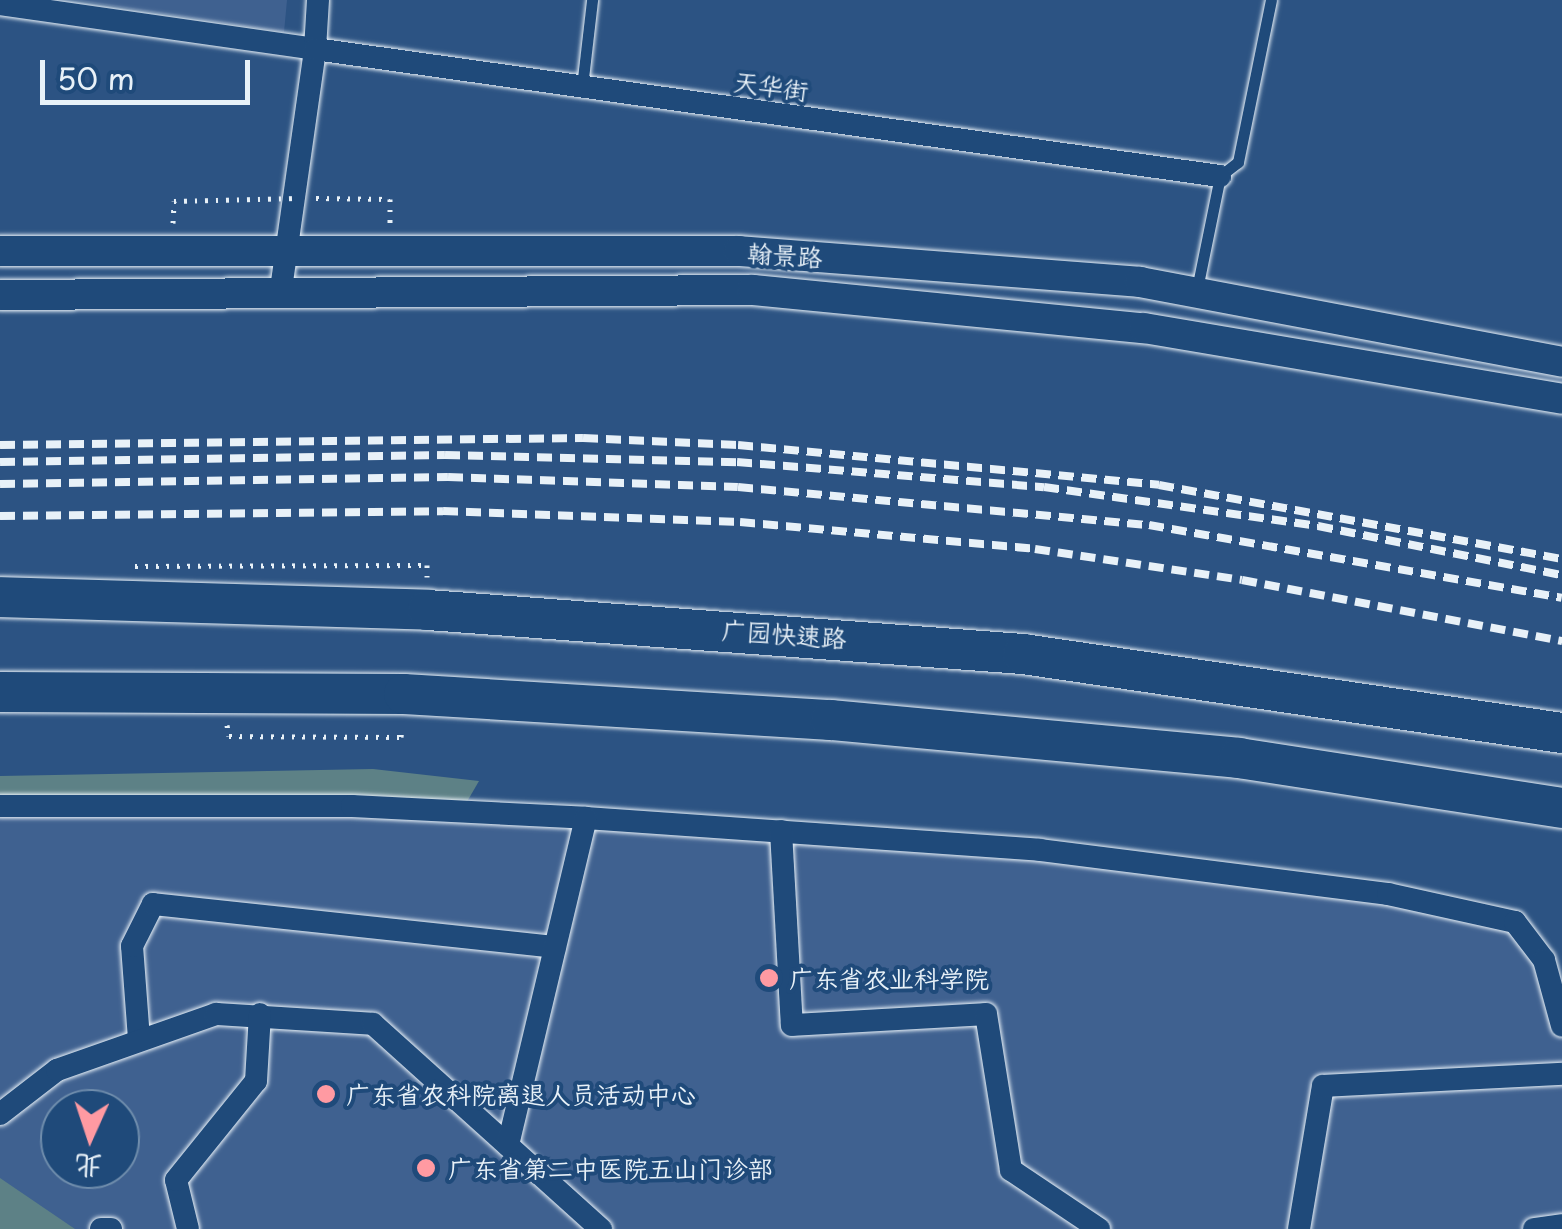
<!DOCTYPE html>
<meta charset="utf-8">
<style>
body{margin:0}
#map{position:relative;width:1562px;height:1229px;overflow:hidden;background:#2c5383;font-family:"Playpen Sans","LXGW WenKai TC",sans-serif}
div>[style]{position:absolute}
.built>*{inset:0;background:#3f6190}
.green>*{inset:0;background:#5d8186}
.path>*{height:5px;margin-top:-2.5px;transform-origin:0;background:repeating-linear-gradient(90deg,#e8f1f8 0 2.5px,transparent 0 10.5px)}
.roads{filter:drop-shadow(0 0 2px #e8f1f8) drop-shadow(0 0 2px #e8f1f8)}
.lane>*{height:11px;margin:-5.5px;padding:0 5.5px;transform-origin:5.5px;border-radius:5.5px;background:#1f4a7a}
.street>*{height:22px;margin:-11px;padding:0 11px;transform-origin:11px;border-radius:11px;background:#1f4a7a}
.secondary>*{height:30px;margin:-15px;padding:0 15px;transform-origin:15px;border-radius:15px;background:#1f4a7a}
.highway>*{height:40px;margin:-20px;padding:0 20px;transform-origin:20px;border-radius:20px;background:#1f4a7a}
.rail>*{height:8px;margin-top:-4px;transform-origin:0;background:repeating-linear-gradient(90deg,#e8f1f8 0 15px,transparent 0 23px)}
.path-bridge>*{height:5px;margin-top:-2.5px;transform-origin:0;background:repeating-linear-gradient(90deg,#e8f1f8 0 2.5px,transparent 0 10.5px)}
.dots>*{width:28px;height:28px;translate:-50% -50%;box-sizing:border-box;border:5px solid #1f4a7a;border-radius:50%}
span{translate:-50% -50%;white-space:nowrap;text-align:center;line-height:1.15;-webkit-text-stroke:8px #1f4a7a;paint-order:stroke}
.street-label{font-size:25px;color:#e8f1f8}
.poi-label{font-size:25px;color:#e8f1f8}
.left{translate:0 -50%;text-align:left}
.north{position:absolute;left:40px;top:1089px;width:100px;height:100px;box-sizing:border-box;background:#1f4a7a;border:2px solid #6f8dac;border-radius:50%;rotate:183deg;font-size:28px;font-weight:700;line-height:40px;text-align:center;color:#e8f1f8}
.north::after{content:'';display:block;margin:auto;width:35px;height:45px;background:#ff9aa2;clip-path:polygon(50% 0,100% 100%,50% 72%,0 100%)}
.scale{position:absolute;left:40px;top:60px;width:210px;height:45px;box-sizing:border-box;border:5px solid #e8f1f8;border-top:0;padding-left:12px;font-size:30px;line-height:35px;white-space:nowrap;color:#e8f1f8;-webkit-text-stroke:8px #1f4a7a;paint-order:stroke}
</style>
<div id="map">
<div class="built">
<i style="clip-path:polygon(74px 0,287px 0,284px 32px)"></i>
<i style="clip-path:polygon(evenodd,0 806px,352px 806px,1040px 850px,1515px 922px,1562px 1034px,1562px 1229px,0 1229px,0 806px,60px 1109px,120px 1109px,120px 1169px,60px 1169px,60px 1109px)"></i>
</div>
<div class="green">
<i style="clip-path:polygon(373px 769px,479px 781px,461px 812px,0 807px,0 776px)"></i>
<i style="clip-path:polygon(0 1178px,75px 1229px,0 1229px)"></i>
</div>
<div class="path">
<i style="left:316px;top:198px;width:74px;rotate:0.8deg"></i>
<i style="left:390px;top:199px;width:26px;rotate:90deg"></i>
<i style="left:173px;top:223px;width:22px;rotate:-87deg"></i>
<i style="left:135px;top:566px;width:292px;rotate:-0.2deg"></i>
<i style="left:427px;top:565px;width:12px;rotate:90deg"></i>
<i style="left:227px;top:725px;width:11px;rotate:80deg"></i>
<i style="left:229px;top:736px;width:172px;rotate:0.3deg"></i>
<i style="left:401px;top:737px;width:10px;rotate:-84deg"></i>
</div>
<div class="roads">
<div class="lane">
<i style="left:582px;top:87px;width:88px;rotate:-83.4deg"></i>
<i style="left:1197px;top:289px;width:115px;rotate:-78.5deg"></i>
<i style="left:1220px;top:176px;width:23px;rotate:-38deg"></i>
<i style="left:1238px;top:162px;width:165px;rotate:-78.5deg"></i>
</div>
<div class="street">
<i style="left:0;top:4px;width:318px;rotate:8.1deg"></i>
<i style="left:315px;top:49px;width:49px;rotate:-86.5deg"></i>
<i style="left:281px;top:289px;width:242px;rotate:-81.9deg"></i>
<i style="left:315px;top:49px;width:914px;rotate:7.99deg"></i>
<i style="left:0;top:806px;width:352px"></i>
<i style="left:352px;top:806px;width:234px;rotate:2.9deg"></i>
<i style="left:586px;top:818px;width:455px;rotate:4deg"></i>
<i style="left:1040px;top:850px;width:351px;rotate:7.2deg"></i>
<i style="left:1388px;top:894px;width:130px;rotate:12.4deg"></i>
<i style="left:1515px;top:922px;width:48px;rotate:52.7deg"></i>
<i style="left:1544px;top:960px;width:68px;rotate:74.7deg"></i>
<i style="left:781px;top:831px;width:194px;rotate:86.8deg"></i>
<i style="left:792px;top:1025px;width:194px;rotate:-3.2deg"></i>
<i style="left:986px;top:1014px;width:158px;rotate:80.9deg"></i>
<i style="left:1011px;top:1170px;width:106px;rotate:33.8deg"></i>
<i style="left:139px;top:1039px;width:93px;rotate:-94.3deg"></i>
<i style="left:132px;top:946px;width:47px;rotate:-63.4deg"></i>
<i style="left:153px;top:904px;width:404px;rotate:6.1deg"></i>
<i style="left:0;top:1114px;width:72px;rotate:-37.7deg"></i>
<i style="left:57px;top:1070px;width:169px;rotate:-19.4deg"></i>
<i style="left:216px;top:1014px;width:157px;rotate:3.6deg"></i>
<i style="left:373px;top:1024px;width:307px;rotate:42deg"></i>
<i style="left:508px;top:1145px;width:336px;rotate:-76.6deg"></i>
<i style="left:101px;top:1229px;width:10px"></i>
<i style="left:188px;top:1229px;width:50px;rotate:-103.8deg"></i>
<i style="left:176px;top:1180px;width:127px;rotate:-51.1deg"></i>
<i style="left:256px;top:1081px;width:67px;rotate:-86.6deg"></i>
<i style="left:1299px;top:1229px;width:145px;rotate:-80.5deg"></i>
<i style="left:1323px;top:1086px;width:239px;rotate:-2.9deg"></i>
<i style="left:1534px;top:1229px;width:28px;rotate:-8deg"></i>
</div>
<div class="secondary">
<i style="left:0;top:251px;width:739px"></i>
<i style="left:739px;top:251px;width:402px;rotate:4.4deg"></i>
<i style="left:1140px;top:282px;width:430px;rotate:10.7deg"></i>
<i style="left:0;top:295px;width:753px;rotate:-0.38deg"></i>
<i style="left:753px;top:290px;width:393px;rotate:5.6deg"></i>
<i style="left:1144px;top:328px;width:424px;rotate:9.6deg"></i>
</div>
<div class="highway">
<i style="left:0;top:597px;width:428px;rotate:1.7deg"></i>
<i style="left:428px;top:610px;width:597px;rotate:4.23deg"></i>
<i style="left:1023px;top:654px;width:545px;rotate:8.34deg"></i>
<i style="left:0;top:692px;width:404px;rotate:0.3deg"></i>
<i style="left:404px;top:694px;width:428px;rotate:3.5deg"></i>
<i style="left:831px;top:720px;width:410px;rotate:5.3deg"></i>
<i style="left:1239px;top:758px;width:327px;rotate:8.8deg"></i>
</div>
</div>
<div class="rail">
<i style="left:0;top:445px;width:583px;rotate:-0.69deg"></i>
<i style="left:583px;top:438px;width:155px;rotate:2.6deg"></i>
<i style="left:738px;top:445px;width:423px;rotate:5.4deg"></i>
<i style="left:1159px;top:485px;width:410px;rotate:10.4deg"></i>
<i style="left:0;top:462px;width:445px;rotate:-0.9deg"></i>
<i style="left:445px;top:455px;width:292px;rotate:1.4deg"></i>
<i style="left:737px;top:462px;width:308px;rotate:4.7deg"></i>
<i style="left:1044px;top:487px;width:277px;rotate:8.1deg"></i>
<i style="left:1318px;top:526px;width:249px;rotate:11.4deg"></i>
<i style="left:0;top:484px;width:448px;rotate:-0.9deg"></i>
<i style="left:448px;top:477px;width:290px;rotate:2deg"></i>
<i style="left:738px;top:487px;width:413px;rotate:5.3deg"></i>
<i style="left:1149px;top:525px;width:419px;rotate:10deg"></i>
<i style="left:0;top:516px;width:443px;rotate:-0.6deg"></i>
<i style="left:443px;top:511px;width:297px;rotate:2.1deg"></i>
<i style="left:740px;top:522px;width:296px;rotate:5.2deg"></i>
<i style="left:1035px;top:549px;width:209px;rotate:8.5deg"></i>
<i style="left:1242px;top:580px;width:326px;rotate:10.8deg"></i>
</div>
<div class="path-bridge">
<i style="left:174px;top:201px;width:124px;rotate:-1.4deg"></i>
</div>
<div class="dots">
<i style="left:769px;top:978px;background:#ff9aa2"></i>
<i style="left:326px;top:1094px;background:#ff9aa2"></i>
<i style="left:426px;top:1168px;background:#ff9aa2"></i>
</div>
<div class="street-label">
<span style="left:771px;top:86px;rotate:8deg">天华街</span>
<span style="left:785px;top:255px;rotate:4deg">翰景路</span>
<span style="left:784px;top:634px;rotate:4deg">广园快速路</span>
</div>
<div class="poi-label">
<span class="left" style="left:789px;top:978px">广东省农业科学院</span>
<span class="left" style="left:346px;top:1094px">广东省农科院离退人员活动中心</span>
<span class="left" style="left:448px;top:1168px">广东省第二中医院五山门诊部</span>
</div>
<div class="north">北</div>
<div class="scale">50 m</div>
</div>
